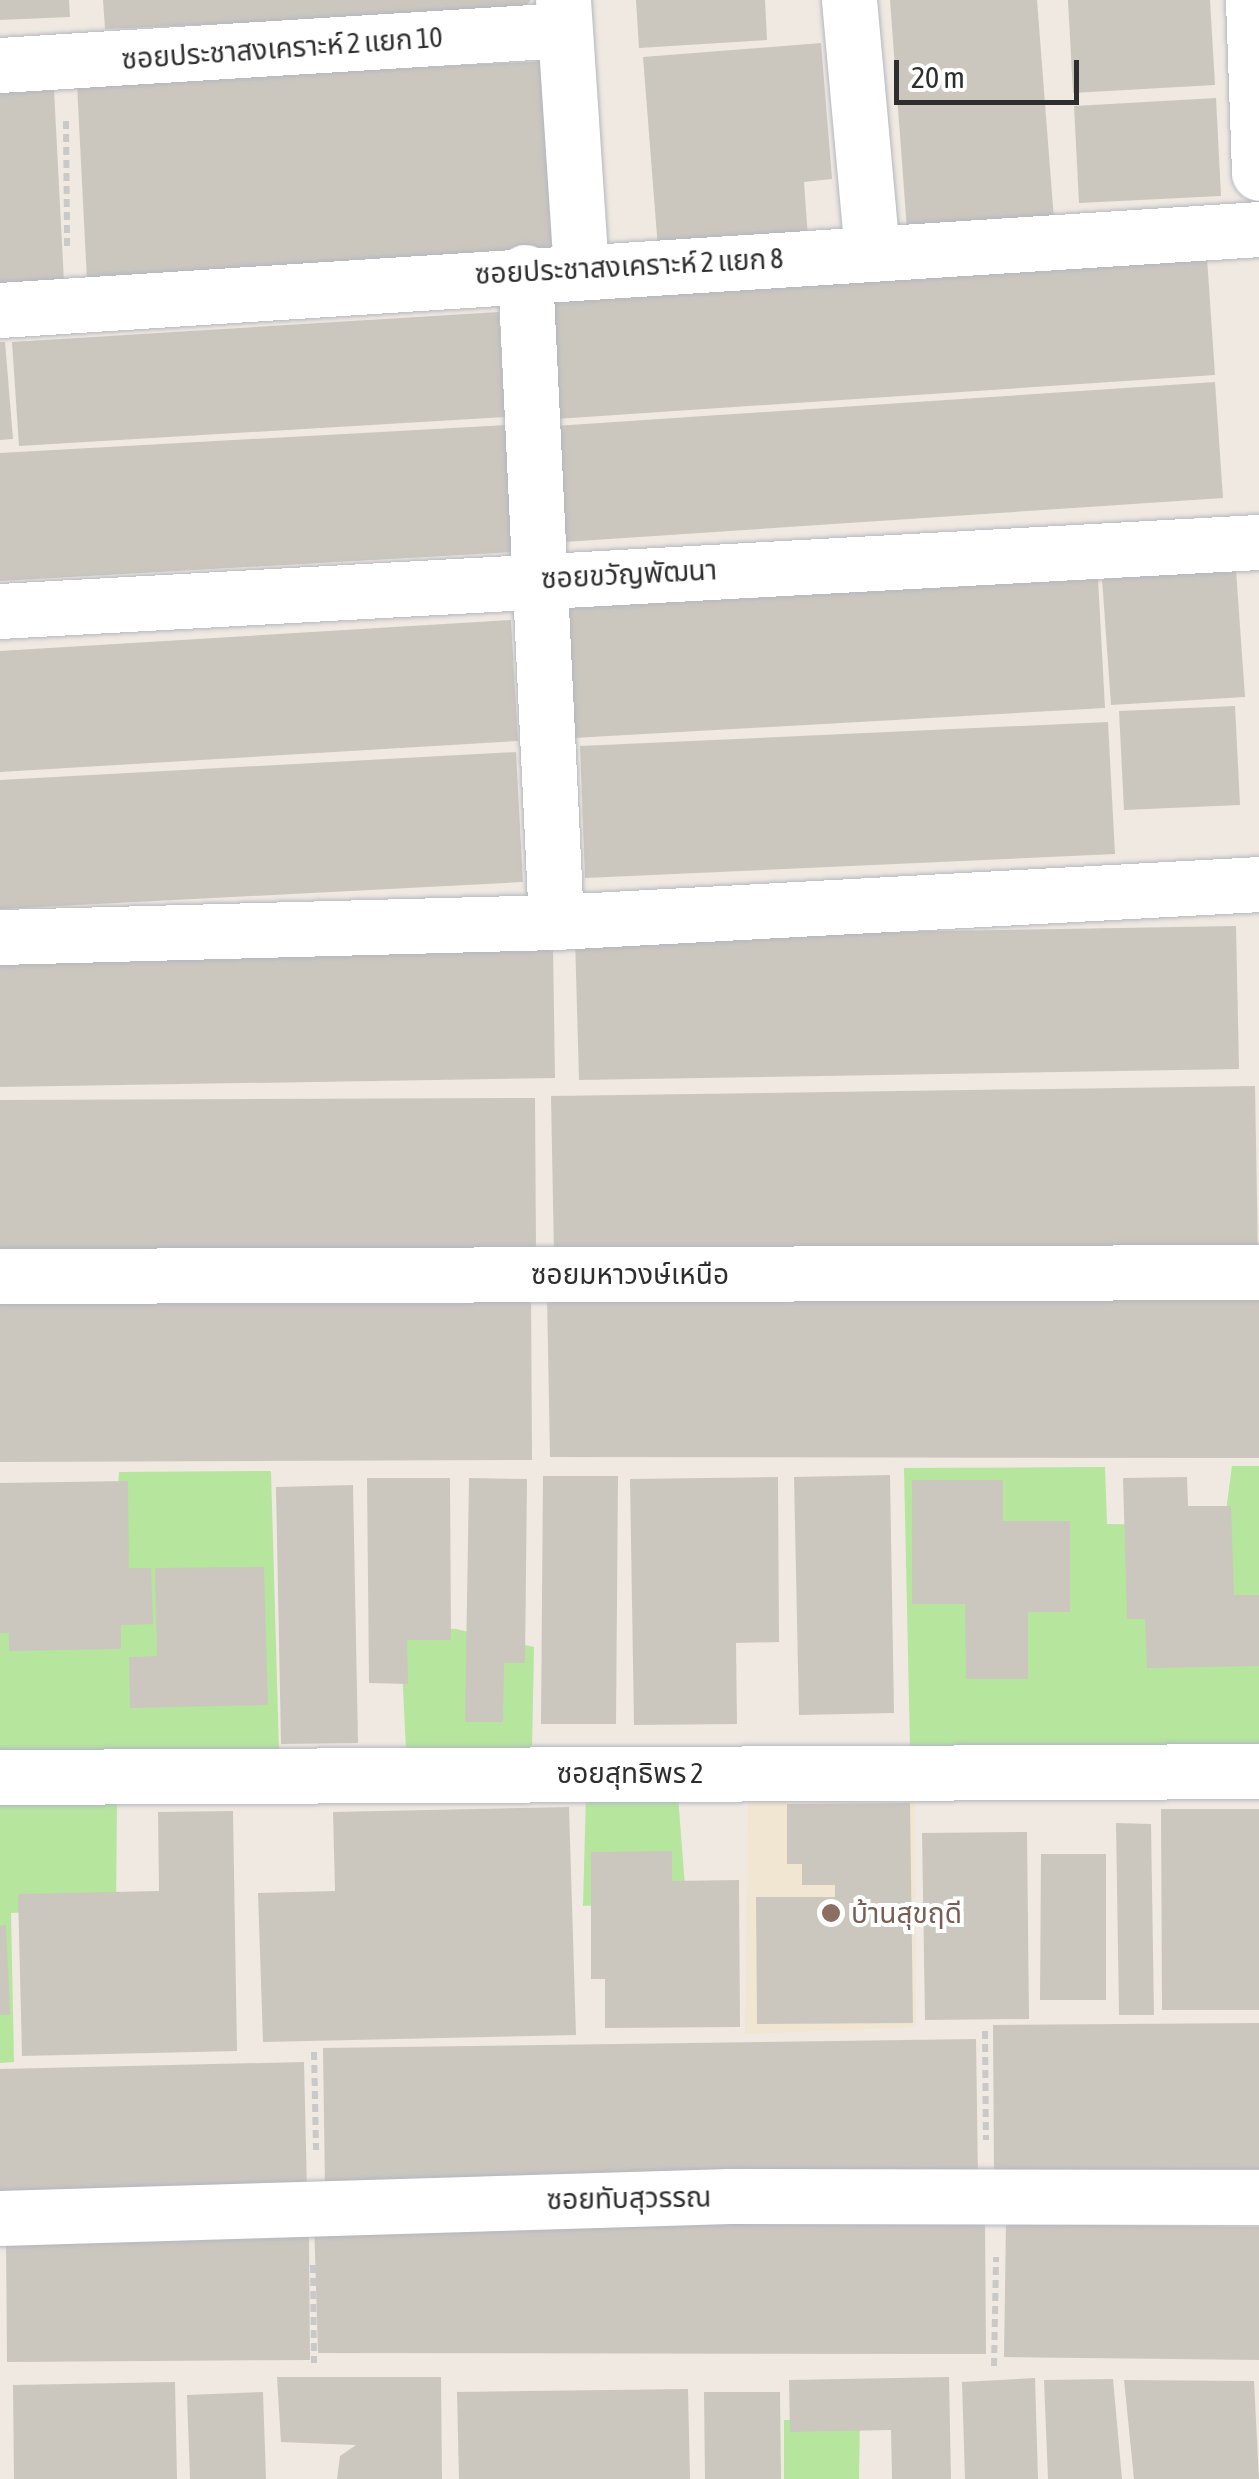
<!DOCTYPE html>
<meta charset="utf-8">
<style>
body{margin:0}
#map{position:relative;width:1259px;height:2479px;overflow:hidden;background:#efe9e1;font-family:"Asap Condensed","Noto Sans Thai",sans-serif}
div>[style]{position:absolute}
.education>*{inset:0;background:#f0e6d1}
.green>*{inset:0;background:#b6e59e}
.building>*{inset:0;background:#cbc7bf}
.path>*{height:6px;margin-top:-3px;transform-origin:0;background:repeating-linear-gradient(90deg,#c9c9c9 0 8px,transparent 0 13px)}
.roads{filter:drop-shadow(0 0 2px #b4b7c1) drop-shadow(0 0 2px #b4b7c1)}
.minor>*{height:55px;margin:-27.5px;padding:0 27.5px;transform-origin:27.5px;border-radius:27.5px;background:#fff}
.dots>*{width:28px;height:28px;translate:-50% -50%;box-sizing:border-box;border:5px solid #fff;border-radius:50%}
span{translate:-50% -50%;white-space:nowrap;text-align:center;line-height:1.15;-webkit-text-stroke:8px #fff;paint-order:stroke}
.street-label{font-size:28px;color:#2e2e2e}
.education-label{font-size:28px;color:#785e54}
.left{translate:0 -50%;text-align:left}
.scale{position:absolute;left:894px;top:60px;width:185px;height:45px;box-sizing:border-box;border:5px solid #2e2e2e;border-top:0;padding-left:12px;font-size:30px;line-height:35px;white-space:nowrap;color:#2e2e2e;-webkit-text-stroke:8px #fff;paint-order:stroke}
</style>
<div id="map">
<div class="education">
<i style="clip-path:polygon(915px 1795px,916px 2027px,745px 2034px,748px 1798px)"></i>
</div>
<div class="green">
<i style="clip-path:polygon(1232px 1466px,1259px 1466px,1259px 1745px,910px 1748px,904px 1468px,1105px 1467px,1107px 1524px,1224px 1526px)"></i>
<i style="clip-path:polygon(271px 1471px,279px 1751px,0 1752px,0 1566px,110px 1610px,119px 1472px)"></i>
<i style="clip-path:polygon(400px 1627px,456px 1629px,534px 1647px,532px 1750px,406px 1750px)"></i>
<i style="clip-path:polygon(586px 1796px,678px 1796px,686px 1899px,583px 1906px)"></i>
<i style="clip-path:polygon(117px 1801px,116px 1906px,11px 1913px,14px 2062px,0 2063px,0 1803px)"></i>
<i style="clip-path:polygon(860px 2418px,859px 2479px,784px 2479px,784px 2420px)"></i>
</div>
<div class="building">
<i style="clip-path:polygon(0 0,69px 0,70px 17px,0 20px)"></i>
<i style="clip-path:polygon(103px 0,531px 0,521px 11px,105px 29px)"></i>
<i style="clip-path:polygon(636px 0,765px 0,767px 40px,639px 48px)"></i>
<i style="clip-path:polygon(890px 0,1037px 0,1054px 220px,907px 230px)"></i>
<i style="clip-path:polygon(1068px 0,1210px 0,1215px 85px,1073px 93px)"></i>
<i style="clip-path:polygon(821px 43px,832px 179px,804px 182px,808px 238px,658px 249px,643px 57px)"></i>
<i style="clip-path:polygon(548px 61px,558px 258px,87px 281px,77px 84px)"></i>
<i style="clip-path:polygon(54px 90px,64px 282px,0 285px,0 92px)"></i>
<i style="clip-path:polygon(1216px 98px,1221px 196px,1079px 203px,1074px 106px)"></i>
<i style="clip-path:polygon(1207px 258px,1215px 375px,556px 419px,547px 302px)"></i>
<i style="clip-path:polygon(499px 312px,505px 417px,19px 446px,12px 342px)"></i>
<i style="clip-path:polygon(0 342px,5px 342px,13px 439px,0 440px)"></i>
<i style="clip-path:polygon(1215px 382px,1223px 498px,564px 542px,555px 426px)"></i>
<i style="clip-path:polygon(507px 425px,515px 552px,0 581px,0 453px)"></i>
<i style="clip-path:polygon(1236px 570px,1245px 697px,1111px 705px,1102px 579px)"></i>
<i style="clip-path:polygon(1098px 579px,1105px 708px,574px 738px,567px 608px)"></i>
<i style="clip-path:polygon(511px 620px,518px 741px,0 772px,0 651px)"></i>
<i style="clip-path:polygon(1235px 706px,1240px 805px,1124px 810px,1119px 711px)"></i>
<i style="clip-path:polygon(1108px 722px,1115px 854px,585px 878px,580px 746px)"></i>
<i style="clip-path:polygon(516px 752px,523px 882px,0 909px,0 780px)"></i>
<i style="clip-path:polygon(1236px 926px,1239px 1069px,579px 1080px,575px 937px)"></i>
<i style="clip-path:polygon(553px 947px,555px 1078px,0 1087px,0 956px)"></i>
<i style="clip-path:polygon(1255px 1086px,1258px 1256px,554px 1256px,551px 1096px)"></i>
<i style="clip-path:polygon(535px 1098px,536px 1251px,0 1253px,0 1100px)"></i>
<i style="clip-path:polygon(531px 1291px,532px 1460px,0 1462px,0 1295px)"></i>
<i style="clip-path:polygon(1259px 1293px,1259px 1458px,550px 1457px,547px 1295px)"></i>
<i style="clip-path:polygon(890px 1475px,894px 1713px,799px 1715px,794px 1477px)"></i>
<i style="clip-path:polygon(543px 1476px,618px 1476px,616px 1724px,541px 1724px)"></i>
<i style="clip-path:polygon(778px 1477px,779px 1642px,736px 1643px,737px 1724px,634px 1725px,630px 1479px)"></i>
<i style="clip-path:polygon(1187px 1477px,1188px 1506px,1231px 1506px,1234px 1595px,1259px 1595px,1259px 1666px,1147px 1668px,1145px 1619px,1127px 1619px,1123px 1478px)"></i>
<i style="clip-path:polygon(367px 1478px,450px 1478px,451px 1640px,407px 1640px,408px 1684px,369px 1683px)"></i>
<i style="clip-path:polygon(469px 1478px,527px 1479px,525px 1663px,504px 1663px,503px 1722px,465px 1722px)"></i>
<i style="clip-path:polygon(912px 1480px,1003px 1480px,1003px 1521px,1070px 1521px,1070px 1612px,1028px 1612px,1028px 1679px,966px 1679px,965px 1604px,912px 1604px)"></i>
<i style="clip-path:polygon(128px 1481px,129px 1568px,151px 1568px,153px 1624px,121px 1625px,121px 1649px,9px 1651px,9px 1633px,0 1633px,0 1483px)"></i>
<i style="clip-path:polygon(353px 1485px,358px 1743px,281px 1744px,276px 1487px)"></i>
<i style="clip-path:polygon(264px 1567px,268px 1705px,130px 1708px,129px 1657px,157px 1656px,155px 1568px)"></i>
<i style="clip-path:polygon(910px 1803px,913px 2023px,757px 2024px,756px 1897px,835px 1897px,835px 1885px,802px 1885px,802px 1864px,787px 1864px,787px 1804px)"></i>
<i style="clip-path:polygon(569px 1807px,576px 2035px,263px 2042px,258px 1893px,335px 1891px,333px 1812px)"></i>
<i style="clip-path:polygon(1161px 1809px,1259px 1809px,1259px 2010px,1162px 2010px)"></i>
<i style="clip-path:polygon(233px 1811px,237px 2051px,22px 2056px,18px 1894px,159px 1891px,158px 1812px)"></i>
<i style="clip-path:polygon(1116px 1823px,1151px 1824px,1154px 2015px,1119px 2015px)"></i>
<i style="clip-path:polygon(1027px 1832px,1029px 2019px,925px 2020px,922px 1833px)"></i>
<i style="clip-path:polygon(672px 1851px,672px 1881px,739px 1880px,740px 2027px,605px 2028px,605px 1979px,591px 1979px,591px 1852px)"></i>
<i style="clip-path:polygon(1041px 1854px,1106px 1854px,1106px 2000px,1040px 2000px)"></i>
<i style="clip-path:polygon(6px 1925px,10px 2015px,0 2015px,0 1926px)"></i>
<i style="clip-path:polygon(1259px 2023px,1259px 2169px,994px 2171px,993px 2025px)"></i>
<i style="clip-path:polygon(976px 2039px,978px 2180px,325px 2188px,323px 2048px)"></i>
<i style="clip-path:polygon(304px 2062px,307px 2192px,0 2198px,0 2069px)"></i>
<i style="clip-path:polygon(314px 2220px,985px 2221px,986px 2354px,318px 2353px)"></i>
<i style="clip-path:polygon(1006px 2224px,1259px 2227px,1259px 2360px,1004px 2357px)"></i>
<i style="clip-path:polygon(309px 2237px,310px 2360px,7px 2362px,6px 2238px)"></i>
<i style="clip-path:polygon(277px 2377px,441px 2377px,442px 2479px,337px 2479px,340px 2456px,356px 2445px,281px 2442px)"></i>
<i style="clip-path:polygon(949px 2377px,951px 2479px,892px 2479px,891px 2430px,790px 2432px,789px 2380px)"></i>
<i style="clip-path:polygon(1035px 2378px,1038px 2479px,965px 2479px,962px 2382px)"></i>
<i style="clip-path:polygon(1113px 2379px,1122px 2479px,1048px 2479px,1044px 2380px)"></i>
<i style="clip-path:polygon(1124px 2380px,1254px 2381px,1259px 2479px,1134px 2479px)"></i>
<i style="clip-path:polygon(175px 2382px,177px 2479px,14px 2479px,13px 2385px)"></i>
<i style="clip-path:polygon(688px 2389px,690px 2479px,459px 2479px,457px 2392px)"></i>
<i style="clip-path:polygon(263px 2392px,266px 2479px,190px 2479px,187px 2395px)"></i>
<i style="clip-path:polygon(704px 2392px,780px 2392px,781px 2479px,705px 2479px)"></i>
</div>
<div class="path">
<i style="left:66px;top:121px;width:127px;rotate:89.5deg"></i>
<i style="left:985px;top:2031px;width:109px;rotate:89.5deg"></i>
<i style="left:314px;top:2052px;width:98px;rotate:88.8deg"></i>
<i style="left:313px;top:2265px;width:98px;rotate:89.4deg"></i>
<i style="left:994px;top:2366px;width:109px;rotate:-88.9deg"></i>
</div>
<div class="roads">
<div class="minor">
<i style="left:563px;top:0;width:270px;rotate:86.2deg"></i>
<i style="left:849px;top:0;width:253px;rotate:84.8deg"></i>
<i style="left:1253px;top:0;width:173px;rotate:88deg"></i>
<i style="left:0;top:65px;width:565px;rotate:-3.55deg"></i>
<i style="left:525px;top:272px;width:651px;rotate:87.27deg"></i>
<i style="left:0;top:310px;width:1262px;rotate:-3.68deg"></i>
<i style="left:0;top:611px;width:1261px;rotate:-3.14deg"></i>
<i style="left:0;top:937px;width:556px;rotate:-1.55deg"></i>
<i style="left:556px;top:922px;width:704px;rotate:-3.09deg"></i>
<i style="left:0;top:1276px;width:1259px;rotate:-0.18deg"></i>
<i style="left:0;top:1777px;width:1259px;rotate:-0.27deg"></i>
<i style="left:0;top:2218px;width:730px;rotate:-1.73deg"></i>
<i style="left:730px;top:2196px;width:529px;rotate:0.11deg"></i>
</div>
</div>
<div class="dots">
<i style="left:831px;top:1913px;background:#8d6e63"></i>
</div>
<div class="street-label">
<span style="left:282px;top:48px;rotate:-4deg">ซอยประชาสงเคราะห์ 2 แยก 10</span>
<span style="left:629px;top:266px;rotate:-3deg">ซอยประชาสงเคราะห์ 2 แยก 8</span>
<span style="left:629px;top:574px;rotate:-3deg">ซอยขวัญพัฒนา</span>
<span style="left:630px;top:1274px">ซอยมหาวงษ์เหนือ</span>
<span style="left:630px;top:1773px">ซอยสุทธิพร 2</span>
<span style="left:629px;top:2198px;rotate:-1deg">ซอยทับสุวรรณ</span>
</div>
<div class="education-label">
<span class="left" style="left:851px;top:1913px">บ้านสุขฤดี</span>
</div>
<div class="scale">20 m</div>
</div>
